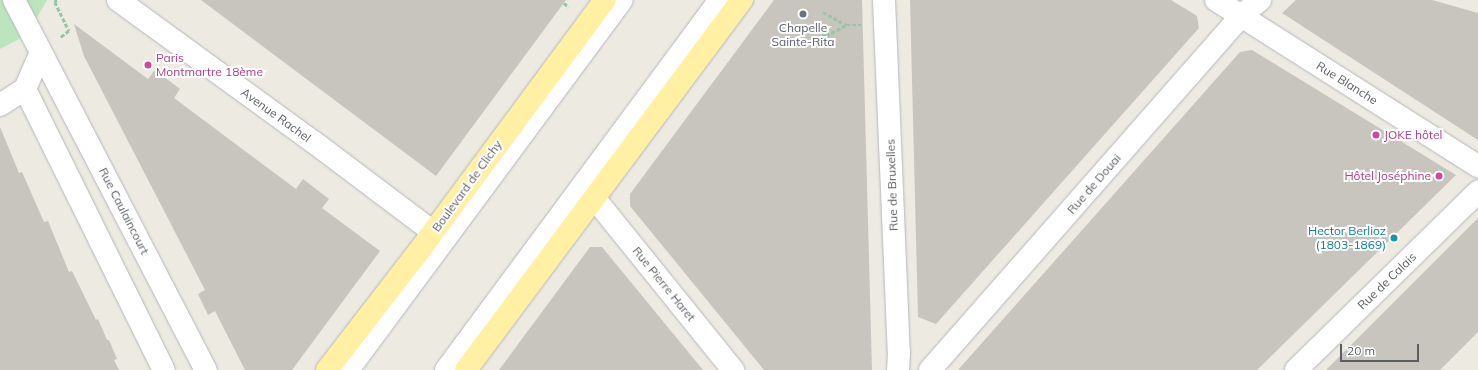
<!DOCTYPE html>
<meta charset="utf-8">
<style>
body{margin:0}
#map{position:relative;width:1478px;height:370px;overflow:hidden;background:#edeae1;font-family:Mulish,sans-serif}
div>[style]{position:absolute}
.green>*{inset:0;background:#bde5bd}
.building>*{inset:0;background:#c8c4be}
.path>*{height:2.5px;margin-top:-1.25px;transform-origin:0;background:repeating-linear-gradient(90deg,#96c6a3 0 4px,transparent 0 6px)}
.roads{filter:drop-shadow(0 0 1px #b4b7bc) drop-shadow(0 0 1px #b4b7bc)}
.minor>*{height:22px;margin:-11px;padding:0 11px;transform-origin:11px;border-radius:11px;background:#fff}
.major>*{height:22px;margin:-11px;padding:0 11px;transform-origin:11px;border-radius:11px;background:#fff0a4}
.dots>*{width:11px;height:11px;translate:-50% -50%;box-sizing:border-box;border:2px solid #fff;border-radius:50%}
span{translate:-50% -50%;white-space:nowrap;text-align:center;line-height:1.15;-webkit-text-stroke:4px #fff;paint-order:stroke}
.worship-label{font-size:12px;color:#5b616d}
.hotel-label{font-size:12px;color:#b23c85}
.left{translate:0 -50%;text-align:left}
.right{translate:-100% -50%;text-align:right}
.street-label{font-size:12px;color:#5a5d62}
.culture-label{font-size:12px;color:#0d838f}
.scale{position:absolute;left:1340px;top:344px;width:79px;height:18px;box-sizing:border-box;border:2px solid #5a5d62;border-top:0;padding-left:5px;font-size:12px;line-height:14px;white-space:nowrap;color:#5a5d62;-webkit-text-stroke:3px #fff;paint-order:stroke}
</style>
<div id="map">
<div class="green">
<i style="clip-path:polygon(0 0,47px 0,27px 35px,0 49px)"></i>
</div>
<div class="building">
<i style="clip-path:polygon(201px 0,566px 0,436px 176px)"></i>
<i style="clip-path:polygon(774px 0,862px 0,872px 370px,764px 370px,630px 206px,630px 194px)"></i>
<i style="clip-path:polygon(910px 0,1171px 0,1197px 16px,1199px 28px,936px 324px,918px 317px)"></i>
<i style="clip-path:polygon(1296px 0,1432px 0,1478px 13px,1478px 140px,1282px 13px)"></i>
<i style="clip-path:polygon(74px 24px,148px 79px,155px 70px,180px 89px,174px 98px,296px 189px,303px 179px,329px 199px,322px 208px,380px 251px,292px 370px,245px 370px,215px 311px,208px 315px,198px 294px,205px 290px,84px 56px)"></i>
<i style="clip-path:polygon(1252px 50px,1456px 175px,1257px 370px,958px 370px,1240px 52px)"></i>
<i style="clip-path:polygon(0 127px,19px 173px,22px 172px,44px 222px,48px 221px,69px 272px,72px 271px,96px 320px,98px 319px,107px 340px,109px 340px,117px 359px,114px 360px,119px 370px,0 370px)"></i>
<i style="clip-path:polygon(1478px 218px,1478px 332px,1440px 370px,1326px 370px)"></i>
<i style="clip-path:polygon(590px 247px,602px 247px,703px 370px,499px 370px)"></i>
</div>
<div class="path">
<i style="left:57px;top:0;width:3px;rotate:135deg"></i>
<i style="left:55px;top:2px;width:32px;rotate:64deg"></i>
<i style="left:69px;top:31px;width:11px;rotate:142deg"></i>
<i style="left:564px;top:3px;width:6px;rotate:39deg"></i>
<i style="left:823px;top:12px;width:26px;rotate:29deg"></i>
<i style="left:812px;top:28px;width:16px;rotate:30deg"></i>
<i style="left:826px;top:36px;width:23px;rotate:-29deg"></i>
<i style="left:846px;top:25px;width:15px"></i>
</div>
<div class="roads">
<div class="minor">
<i style="left:14px;top:0;width:417px;rotate:62.6deg"></i>
<i style="left:118px;top:0;width:243px;rotate:36deg"></i>
<i style="left:315px;top:143px;width:148px;rotate:37deg"></i>
<i style="left:884px;top:0;width:352px;rotate:87.6deg"></i>
<i style="left:899px;top:352px;width:18px;rotate:93deg"></i>
<i style="left:1216px;top:0;width:310px;rotate:32.4deg"></i>
<i style="left:41px;top:52px;width:40px;rotate:113.4deg"></i>
<i style="left:25px;top:89px;width:313px;rotate:63.7deg"></i>
<i style="left:0;top:105px;width:30px;rotate:-33deg"></i>
<i style="left:595px;top:199px;width:220px;rotate:51.1deg"></i>
<i style="left:348px;top:370px;width:460px;rotate:-53.5deg"></i>
<i style="left:446px;top:370px;width:460px;rotate:-53.5deg"></i>
<i style="left:930px;top:370px;width:471px;rotate:-48.7deg"></i>
<i style="left:1241px;top:16px;width:25px;rotate:-40deg"></i>
<i style="left:1296px;top:370px;width:255px;rotate:-44.4deg"></i>
</div>
<div class="major">
<i style="left:327px;top:370px;width:150px;rotate:-52.3deg"></i>
<i style="left:419px;top:251px;width:312px;rotate:-53.5deg"></i>
<i style="left:466px;top:370px;width:462px;rotate:-53.3deg"></i>
</div>
</div>
<div class="dots">
<i style="left:803px;top:14px;background:#6b7280"></i>
<i style="left:148px;top:65px;background:#d1479c"></i>
<i style="left:1376px;top:135px;background:#d1479c"></i>
<i style="left:1439px;top:176px;background:#d1479c"></i>
<i style="left:1394px;top:238px;background:#0f9aa8"></i>
</div>
<div class="worship-label">
<span style="left:803px;top:35px">Chapelle<br>Sainte-Rita</span>
</div>
<div class="hotel-label">
<span class="left" style="left:156px;top:65px">Paris<br>Montmartre 18ème</span>
<span class="left" style="left:1384px;top:135px">JOKE hôtel</span>
<span class="right" style="left:1431px;top:176px">Hôtel Joséphine</span>
</div>
<div class="street-label">
<span style="left:1347px;top:83px;rotate:32deg">Rue Blanche</span>
<span style="left:276px;top:115px;rotate:36deg">Avenue Rachel</span>
<span style="left:1094px;top:184px;rotate:-49deg">Rue de Douai</span>
<span style="left:892px;top:185px;rotate:-92deg">Rue de Bruxelles</span>
<span style="left:467px;top:186px;rotate:-54deg">Boulevard de Clichy</span>
<span style="left:124px;top:211px;rotate:63deg">Rue Caulaincourt</span>
<span style="left:1387px;top:281px;rotate:-44deg">Rue de Calais</span>
<span style="left:664px;top:284px;rotate:51deg">Rue Pierre Haret</span>
</div>
<div class="culture-label">
<span class="right" style="left:1386px;top:238px">Hector Berlioz<br>(1803-1869)</span>
</div>
<div class="scale">20 m</div>
</div>
